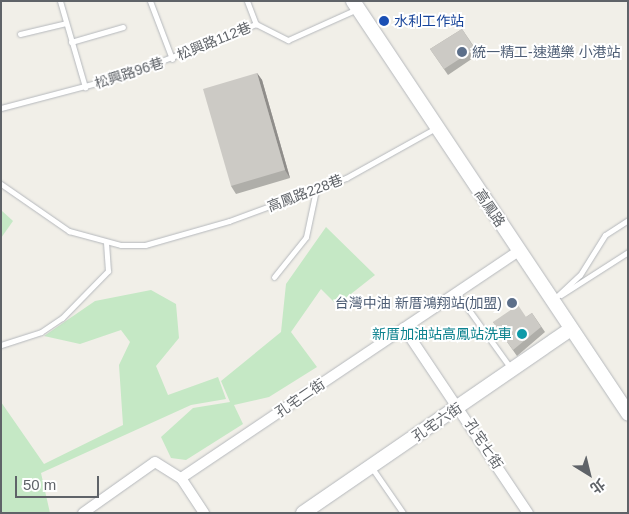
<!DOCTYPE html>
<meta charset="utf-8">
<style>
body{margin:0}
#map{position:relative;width:629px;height:514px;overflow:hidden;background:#f1efe8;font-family:Arial,"Noto Sans TC",sans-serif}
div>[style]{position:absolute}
.green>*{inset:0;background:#c5e8c5}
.roads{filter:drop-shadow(0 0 1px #b5b8bc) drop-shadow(0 0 1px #b5b8bc)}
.lane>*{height:5px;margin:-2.5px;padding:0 2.5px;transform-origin:2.5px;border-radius:2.5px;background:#fff}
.street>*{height:10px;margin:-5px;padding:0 5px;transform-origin:5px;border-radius:5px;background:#fff}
.secondary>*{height:14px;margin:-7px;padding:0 7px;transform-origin:7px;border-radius:7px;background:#fff}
.wall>*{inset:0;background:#afaea9}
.shaded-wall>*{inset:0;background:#8f8d8a}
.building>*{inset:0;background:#cccac5}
.dots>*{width:14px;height:14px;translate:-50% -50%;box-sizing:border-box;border:2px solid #fff;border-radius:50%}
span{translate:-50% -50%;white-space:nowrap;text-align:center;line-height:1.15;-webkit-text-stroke:4px #fff;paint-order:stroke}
.transit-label{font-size:14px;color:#164399}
.left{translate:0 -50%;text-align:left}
.street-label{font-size:14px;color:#5f6368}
.service-label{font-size:14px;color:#4e5e75}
.right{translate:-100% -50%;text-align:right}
.culture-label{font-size:14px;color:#0d838f}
.frame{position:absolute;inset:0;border:2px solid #5f6368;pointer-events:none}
.north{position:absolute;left:564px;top:449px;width:50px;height:50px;-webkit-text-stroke:4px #fff;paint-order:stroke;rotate:144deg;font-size:14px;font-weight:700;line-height:20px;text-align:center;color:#5f6368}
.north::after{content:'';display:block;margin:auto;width:18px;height:22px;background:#5f6368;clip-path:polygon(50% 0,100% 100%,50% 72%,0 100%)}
.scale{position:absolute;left:15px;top:476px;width:84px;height:22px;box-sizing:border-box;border:2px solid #5f6368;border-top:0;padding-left:6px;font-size:15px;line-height:18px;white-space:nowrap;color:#5f6368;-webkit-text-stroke:4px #fff;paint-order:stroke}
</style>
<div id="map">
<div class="green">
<i style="clip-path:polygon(1px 210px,13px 221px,1px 238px)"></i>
<i style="clip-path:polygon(326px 227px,375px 275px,337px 305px,321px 289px,291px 332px,317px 367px,269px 397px,234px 405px,243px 424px,186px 460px,171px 458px,161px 437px,193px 408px,230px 402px,221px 381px,281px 332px,286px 284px)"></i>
<i style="clip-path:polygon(151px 290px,176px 304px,179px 338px,156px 366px,168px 395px,218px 377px,226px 399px,191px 405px,41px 473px,50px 513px,1px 513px,1px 402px,44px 464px,123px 425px,119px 365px,130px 342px,121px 330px,80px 344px,44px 336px,95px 301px)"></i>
</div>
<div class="roads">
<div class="lane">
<i style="left:60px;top:1px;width:90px;rotate:73.8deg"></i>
<i style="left:150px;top:1px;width:62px;rotate:69.2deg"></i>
<i style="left:247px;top:1px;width:25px;rotate:69deg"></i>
<i style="left:256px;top:24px;width:36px;rotate:27deg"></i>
<i style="left:288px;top:40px;width:76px;rotate:-24.2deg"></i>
<i style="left:20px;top:34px;width:47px;rotate:-13.4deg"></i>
<i style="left:71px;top:42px;width:54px;rotate:-16.1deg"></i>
<i style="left:1px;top:108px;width:126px;rotate:-14.7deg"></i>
<i style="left:123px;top:76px;width:143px;rotate:-21.4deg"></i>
<i style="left:1px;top:184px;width:83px;rotate:34.7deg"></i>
<i style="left:69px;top:231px;width:54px;rotate:15.1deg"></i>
<i style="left:121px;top:245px;width:24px"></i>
<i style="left:145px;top:245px;width:87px;rotate:-15.9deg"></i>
<i style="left:229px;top:221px;width:125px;rotate:-20.2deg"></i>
<i style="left:346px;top:178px;width:103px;rotate:-29.1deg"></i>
<i style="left:274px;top:277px;width:51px;rotate:-51.3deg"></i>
<i style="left:306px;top:237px;width:48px;rotate:-78deg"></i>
<i style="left:456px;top:292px;width:96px;rotate:54.3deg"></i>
<i style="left:561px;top:295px;width:80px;rotate:-32.7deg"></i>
<i style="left:554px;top:299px;width:35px;rotate:-43deg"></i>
<i style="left:580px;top:275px;width:47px;rotate:-58deg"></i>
<i style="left:605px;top:235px;width:27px;rotate:-33deg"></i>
<i style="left:1px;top:345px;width:42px;rotate:-18deg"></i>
<i style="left:41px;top:332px;width:25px;rotate:-34deg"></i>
<i style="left:62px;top:318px;width:66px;rotate:-45.6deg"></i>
<i style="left:108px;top:271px;width:29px;rotate:-94deg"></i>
<i style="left:372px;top:468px;width:55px;rotate:55.4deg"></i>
</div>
<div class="street">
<i style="left:404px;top:328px;width:223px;rotate:56.2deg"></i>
<i style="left:181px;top:478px;width:42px;rotate:56.7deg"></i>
<i style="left:83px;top:513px;width:88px;rotate:-35.3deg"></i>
<i style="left:155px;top:462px;width:31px;rotate:32deg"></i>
<i style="left:181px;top:478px;width:407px;rotate:-33.9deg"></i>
</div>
<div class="secondary">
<i style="left:353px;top:1px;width:496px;rotate:56.3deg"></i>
<i style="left:303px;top:513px;width:325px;rotate:-34.5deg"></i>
</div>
</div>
<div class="wall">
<i style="clip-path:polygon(462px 29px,479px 54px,448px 75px,430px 49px)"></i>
<i style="clip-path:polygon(257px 73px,262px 80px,290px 178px,236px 194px,231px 186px)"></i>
<i style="clip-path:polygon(532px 313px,545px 332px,517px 356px,493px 322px,526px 317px)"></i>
</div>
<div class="shaded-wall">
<i style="clip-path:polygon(257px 73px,262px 80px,290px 178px,285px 170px)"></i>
</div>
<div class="building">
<i style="clip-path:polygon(462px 29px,475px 49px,444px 69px,430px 49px)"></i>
<i style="clip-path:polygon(257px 73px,285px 170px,231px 186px,203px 89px)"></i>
<i style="clip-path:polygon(518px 305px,526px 317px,532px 313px,541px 327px,513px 350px,493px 322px)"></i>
</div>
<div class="dots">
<i style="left:384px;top:21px;background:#1a4fb4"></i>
<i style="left:462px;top:52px;background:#5c6f8a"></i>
<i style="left:512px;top:303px;background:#5c6f8a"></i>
<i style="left:522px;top:334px;background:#0f9aa8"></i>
</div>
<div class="transit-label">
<span class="left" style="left:394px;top:21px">水利工作站</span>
</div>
<div class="street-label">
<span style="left:214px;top:41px;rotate:-22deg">松興路112巷</span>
<span style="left:129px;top:73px;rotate:-18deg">松興路96巷</span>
<span style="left:305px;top:193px;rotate:-21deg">高鳳路228巷</span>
<span style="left:490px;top:208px;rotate:56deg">高鳳路</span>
<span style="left:300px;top:398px;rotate:-34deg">孔宅二街</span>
<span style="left:437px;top:422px;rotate:-34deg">孔宅六街</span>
<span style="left:484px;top:444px;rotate:57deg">孔宅七街</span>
</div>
<div class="service-label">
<span class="left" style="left:472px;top:52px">統一精工-速邁樂 小港站</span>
<span class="right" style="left:502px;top:303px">台灣中油 新厝鴻翔站(加盟)</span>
</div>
<div class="culture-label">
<span class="right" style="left:512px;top:334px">新厝加油站高鳳站洗車</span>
</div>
<div class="frame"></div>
<div class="north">北</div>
<div class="scale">50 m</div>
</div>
